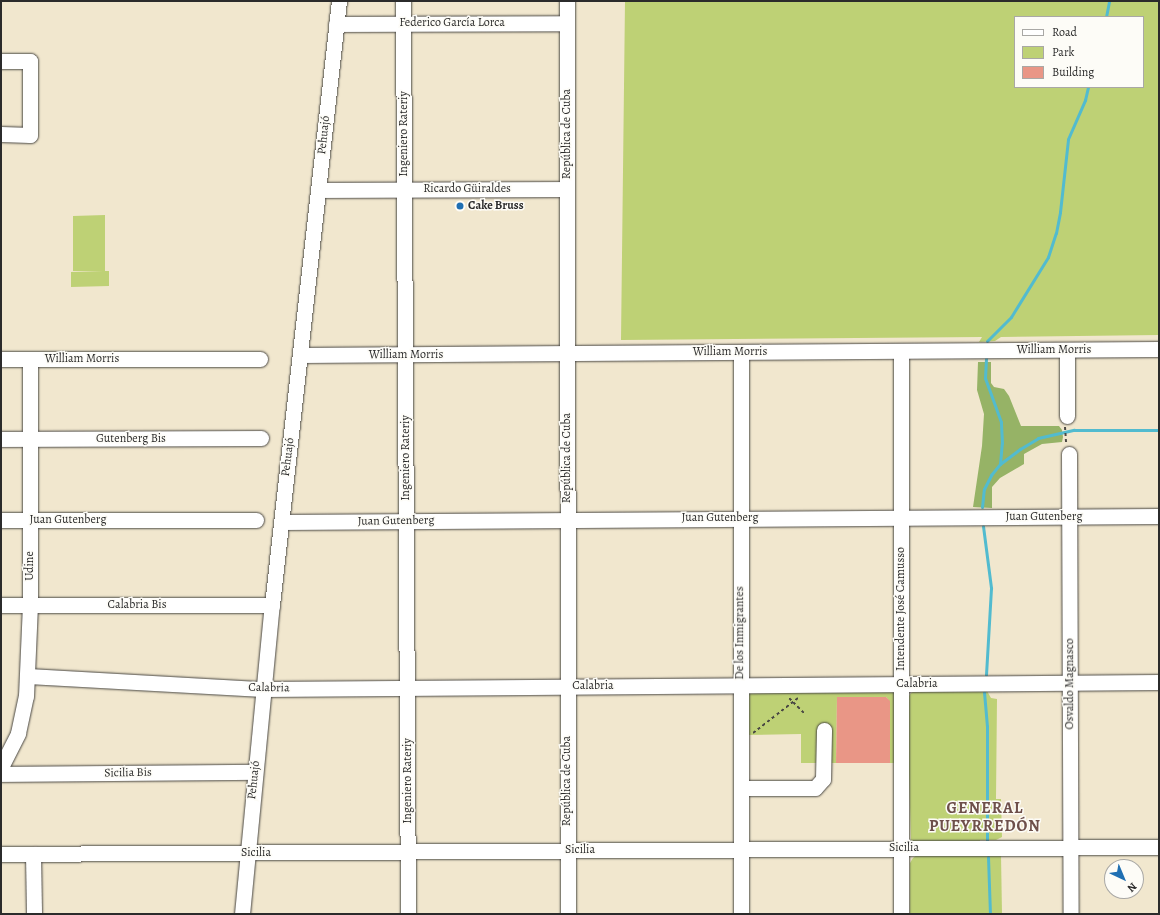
<!DOCTYPE html>
<meta charset="utf-8">
<style>
body{margin:0}
#map{position:relative;width:1160px;height:915px;overflow:hidden;background:#f1e7ce;font-family:Alegreya,serif}
div>[style]{position:absolute}
.green>*{inset:0;background:#bed175}
.forest>*{inset:0;background:#96b366}
.stream>*{height:3px;margin:-1.5px;padding:0 1.5px;transform-origin:1.5px;border-radius:1.5px;background:#52bbcf}
.building>*{inset:0;background:#e99686}
.path>*{height:2px;margin-top:-1px;transform-origin:0;background:repeating-linear-gradient(90deg,#494743 0 3px,transparent 0 6px)}
.roads{filter:drop-shadow(0 0 1px #494743) drop-shadow(0 0 1px #494743)}
.minor>*{height:15px;margin:-7.5px;padding:0 7.5px;transform-origin:7.5px;border-radius:7.5px;background:#fff}
.dots>*{width:11px;height:11px;translate:-50% -50%;box-sizing:border-box;border:2px solid #fdfcf7;border-radius:50%}
span{translate:-50% -50%;white-space:nowrap;text-align:center;line-height:1.15;-webkit-text-stroke:3px #fdfcf7;paint-order:stroke}
.street-label{font-size:12px;color:#2b2b2b}
.poi-label{font-size:12px;color:#2b2b2b;font-weight:700}
.left{translate:0 -50%;text-align:left}
.district-label{font-size:16px;color:#6e504b;font-weight:700;letter-spacing:1px}
.frame{position:absolute;inset:0;border:2px solid #2b2b2b;pointer-events:none}
.legend{position:absolute;left:1014px;top:16px;width:130px;height:72px;box-sizing:border-box;background:#fdfcf7;border:1px solid #a9a8a5;margin:0;padding:5px 7px;list-style:none;font-size:12px;color:#2b2b2b}
.legend li{display:flex;align-items:center;gap:8px;height:20px}
.legend b{width:20px;border:1px solid #a9a8a5}
.north{position:absolute;left:1104px;top:859px;width:40px;height:40px;box-sizing:border-box;background:#fdfcf7;border:1px solid #a9a8a5;border-radius:50%;rotate:136deg;font-size:11px;font-weight:700;line-height:16px;text-align:center;color:#2b2b2b}
.north::after{content:'';display:block;margin:auto;width:14px;height:18px;background:#1f6fb2;clip-path:polygon(50% 0,100% 100%,50% 72%,0 100%)}
</style>
<div id="map">
<div class="green">
<i style="clip-path:polygon(evenodd,625px 1px,1159px 1px,1159px 335px,1001px 337px,995px 341px,979px 342px,982px 337px,621px 340px,625px 1px,1015px 17px,1143px 17px,1143px 87px,1015px 87px,1015px 17px)"></i>
<i style="clip-path:polygon(105px 215px,105px 271px,109px 271px,109px 286px,71px 287px,71px 272px,103px 271px,73px 271px,73px 216px)"></i>
<i style="clip-path:polygon(917px 690px,987px 691px,991px 698px,997px 699px,996px 799px,1001px 799px,1002px 837px,996px 840px,980px 840px,980px 844px,911px 843px,907px 699px,911px 693px)"></i>
<i style="clip-path:polygon(895px 691px,899px 763px,890px 763px,890px 702px,886px 697px,837px 697px,836px 763px,801px 763px,801px 734px,744px 735px,746px 692px)"></i>
<i style="clip-path:polygon(917px 855px,1001px 855px,1002px 914px,910px 914px,910px 863px,913px 858px)"></i>
</div>
<div class="forest">
<i style="clip-path:polygon(978px 362px,991px 362px,991px 383px,994px 387px,1004px 389px,1009px 396px,1021px 426px,1059px 426px,1062px 430px,1063px 437px,1062px 442px,1042px 444px,1024px 454px,1024px 464px,1000px 478px,992px 487px,992px 508px,973px 507px,982px 446px,984px 414px,977px 390px)"></i>
</div>
<div class="stream">
<i style="left:1106px;top:17px;width:16px;rotate:-79deg"></i>
<i style="left:987px;top:341px;width:34px;rotate:-45deg"></i>
<i style="left:1011px;top:317px;width:70px;rotate:-58.3deg"></i>
<i style="left:1048px;top:257px;width:25px;rotate:-72deg"></i>
<i style="left:1056px;top:233px;width:21px;rotate:-79deg"></i>
<i style="left:1060px;top:212px;width:73px;rotate:-83.7deg"></i>
<i style="left:1068px;top:139px;width:43px;rotate:-66.4deg"></i>
<i style="left:1085px;top:100px;width:13px;rotate:-77deg"></i>
<i style="left:1000px;top:464px;width:25px;rotate:-37deg"></i>
<i style="left:1020px;top:449px;width:21px;rotate:-31deg"></i>
<i style="left:1038px;top:438px;width:37px;rotate:-13deg"></i>
<i style="left:1074px;top:430px;width:85px"></i>
<i style="left:982px;top:507px;width:18px;rotate:-84deg"></i>
<i style="left:984px;top:489px;width:16px;rotate:-63deg"></i>
<i style="left:991px;top:475px;width:14px;rotate:-51deg"></i>
<i style="left:1000px;top:464px;width:21px;rotate:-85deg"></i>
<i style="left:1002px;top:443px;width:21px;rotate:-93deg"></i>
<i style="left:1001px;top:422px;width:47px;rotate:-110deg"></i>
<i style="left:985px;top:378px;width:21px;rotate:-87deg"></i>
<i style="left:983px;top:526px;width:63px;rotate:82.6deg"></i>
<i style="left:991px;top:588px;width:87px;rotate:93.3deg"></i>
<i style="left:984px;top:692px;width:34px;rotate:85deg"></i>
<i style="left:987px;top:726px;width:114px;rotate:90deg"></i>
<i style="left:988px;top:857px;width:57px;rotate:88deg"></i>
</div>
<div class="building">
<i style="clip-path:polygon(837px 697px,886px 697px,890px 701px,890px 763px,836px 763px)"></i>
</div>
<div class="path">
<i style="left:1065px;top:427px;width:16px;rotate:86deg"></i>
<i style="left:789px;top:698px;width:21px;rotate:45deg"></i>
<i style="left:753px;top:733px;width:57px;rotate:-37.9deg"></i>
</div>
<div class="roads">
<div class="minor">
<i style="left:403px;top:1px;width:913px;rotate:89.69deg"></i>
<i style="left:567px;top:1px;width:913px;rotate:89.94deg"></i>
<i style="left:336px;top:24px;width:231px;rotate:-0.2deg"></i>
<i style="left:1px;top:61px;width:29px"></i>
<i style="left:30px;top:61px;width:74px;rotate:90deg"></i>
<i style="left:30px;top:135px;width:29px;rotate:-178deg"></i>
<i style="left:318px;top:190px;width:249px;rotate:-0.2deg"></i>
<i style="left:1067px;top:350px;width:66px;rotate:90deg"></i>
<i style="left:741px;top:352px;width:562px;rotate:90deg"></i>
<i style="left:300px;top:355px;width:859px;rotate:-0.4deg"></i>
<i style="left:1px;top:359px;width:259px"></i>
<i style="left:1px;top:439px;width:260px;rotate:-0.2deg"></i>
<i style="left:1069px;top:454px;width:460px;rotate:89.8deg"></i>
<i style="left:1px;top:520px;width:255px"></i>
<i style="left:281px;top:522px;width:878px;rotate:-0.39deg"></i>
<i style="left:1px;top:605px;width:271px"></i>
<i style="left:28px;top:676px;width:235px;rotate:3.2deg"></i>
<i style="left:263px;top:689px;width:896px;rotate:-0.45deg"></i>
<i style="left:1px;top:767px;width:38px;rotate:-63deg"></i>
<i style="left:18px;top:733px;width:38px;rotate:-78deg"></i>
<i style="left:26px;top:696px;width:91px;rotate:-87.5deg"></i>
<i style="left:30px;top:605px;width:246px;rotate:-90deg"></i>
<i style="left:1px;top:774px;width:254px;rotate:-0.5deg"></i>
<i style="left:741px;top:788px;width:74px"></i>
<i style="left:815px;top:788px;width:12px;rotate:-48deg"></i>
<i style="left:823px;top:779px;width:49px;rotate:-88.8deg"></i>
<i style="left:1px;top:854px;width:1158px;rotate:-0.35deg"></i>
<i style="left:33px;top:854px;width:60px;rotate:89deg"></i>
<i style="left:242px;top:914px;width:310px;rotate:-84.5deg"></i>
<i style="left:272px;top:605px;width:608px;rotate:-83.67deg"></i>
<i style="left:901px;top:914px;width:563px;rotate:-90deg"></i>
</div>
</div>
<div class="dots">
<i style="left:460px;top:206px;background:#1f6fb2"></i>
</div>
<div class="street-label">
<span style="left:452px;top:23px">Federico García Lorca</span>
<span style="left:404px;top:134px;rotate:-90deg">Ingeniero Rateriy</span>
<span style="left:567px;top:134px;rotate:-90deg">República de Cuba</span>
<span style="left:324px;top:135px;rotate:-84deg">Pehuajó</span>
<span style="left:467px;top:189px">Ricardo Güiraldes</span>
<span style="left:1054px;top:350px">William Morris</span>
<span style="left:730px;top:352px">William Morris</span>
<span style="left:406px;top:355px">William Morris</span>
<span style="left:82px;top:359px">William Morris</span>
<span style="left:131px;top:439px">Gutenberg Bis</span>
<span style="left:288px;top:457px;rotate:-83deg">Pehuajó</span>
<span style="left:406px;top:458px;rotate:-90deg">Ingeniero Rateriy</span>
<span style="left:567px;top:458px;rotate:-90deg">República de Cuba</span>
<span style="left:1044px;top:517px">Juan Gutenberg</span>
<span style="left:720px;top:518px">Juan Gutenberg</span>
<span style="left:68px;top:520px">Juan Gutenberg</span>
<span style="left:396px;top:521px;rotate:-1deg">Juan Gutenberg</span>
<span style="left:30px;top:566px;rotate:-90deg">Udine</span>
<span style="left:137px;top:605px">Calabria Bis</span>
<span style="left:901px;top:609px;rotate:-90deg">Intendente José Camusso</span>
<span style="left:740px;top:633px;rotate:-90deg">De los Inmigrantes</span>
<span style="left:917px;top:684px">Calabria</span>
<span style="left:1070px;top:684px;rotate:-90deg">Osvaldo Magnasco</span>
<span style="left:593px;top:686px">Calabria</span>
<span style="left:269px;top:688px;rotate:1deg">Calabria</span>
<span style="left:128px;top:773px;rotate:-1deg">Sicilia Bis</span>
<span style="left:254px;top:780px;rotate:-84deg">Pehuajó</span>
<span style="left:408px;top:781px;rotate:-90deg">Ingeniero Rateriy</span>
<span style="left:567px;top:781px;rotate:-90deg">República de Cuba</span>
<span style="left:904px;top:848px">Sicilia</span>
<span style="left:580px;top:850px">Sicilia</span>
<span style="left:256px;top:853px">Sicilia</span>
</div>
<div class="poi-label">
<span class="left" style="left:468px;top:206px">Cake Bruss</span>
</div>
<div class="district-label">
<span style="left:985px;top:817px">GENERAL<br>PUEYRREDÓN</span>
</div>
<div class="frame"></div>
<ul class="legend">
<li><b style="height:5px;background:#fff"></b>Road</li>
<li><b style="height:11px;background:#bed175"></b>Park</li>
<li><b style="height:11px;background:#e99686"></b>Building</li>
</ul>
<div class="north">N</div>
</div>
